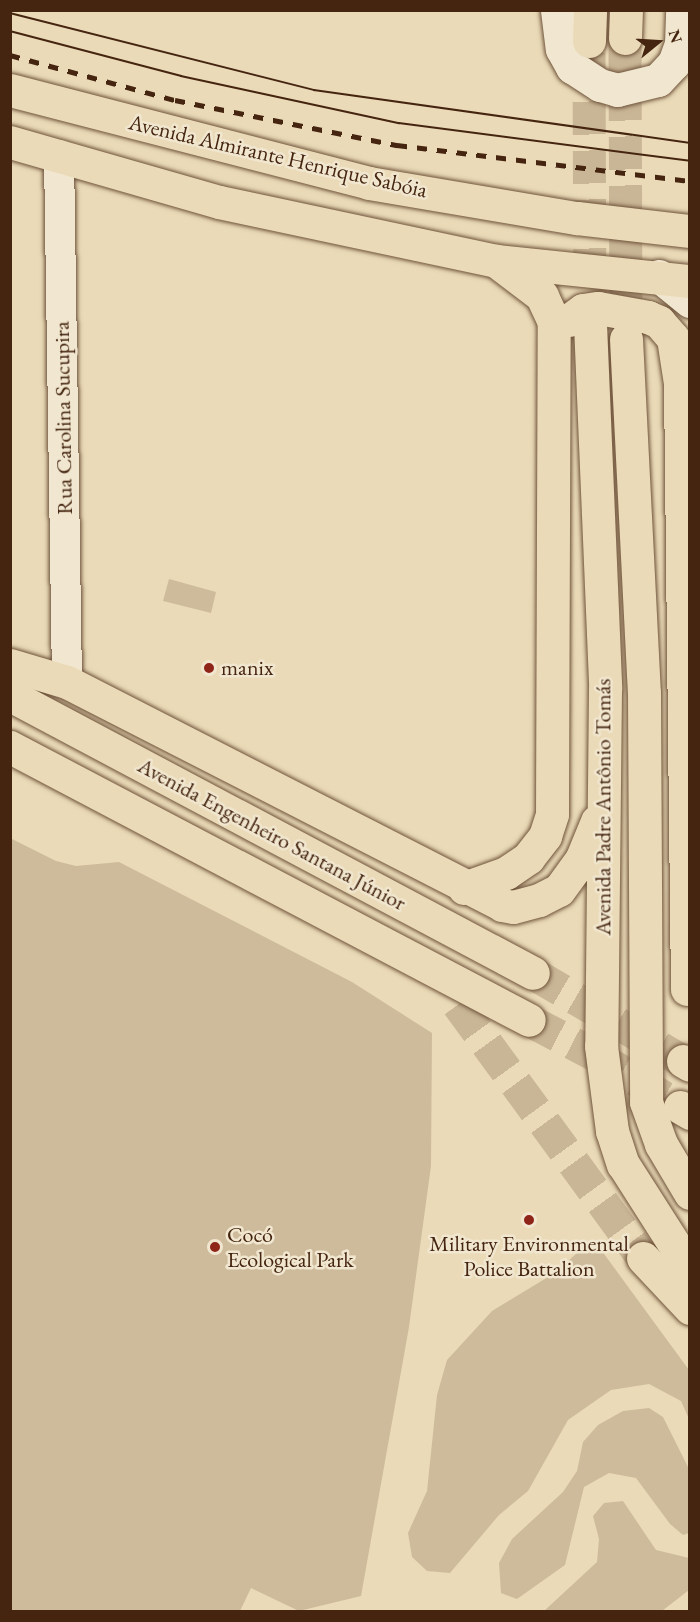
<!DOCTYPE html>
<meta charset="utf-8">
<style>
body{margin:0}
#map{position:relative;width:700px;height:1622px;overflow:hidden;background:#eadab7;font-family:"EB Garamond",serif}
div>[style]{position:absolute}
.green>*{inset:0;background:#cebb9b}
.primary-tunnel>*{height:33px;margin-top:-16.5px;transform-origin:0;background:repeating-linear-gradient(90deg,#c9b696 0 33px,transparent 0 49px)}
.roads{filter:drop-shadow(0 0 2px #6e523a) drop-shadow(0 0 2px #6e523a)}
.minor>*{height:30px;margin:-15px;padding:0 15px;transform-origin:15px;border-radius:15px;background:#f1e7d0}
.tertiary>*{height:33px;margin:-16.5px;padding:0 16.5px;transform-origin:16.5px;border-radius:16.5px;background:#f1e7d0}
.secondary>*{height:33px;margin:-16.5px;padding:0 16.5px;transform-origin:16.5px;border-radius:16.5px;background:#f1e7d0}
.primary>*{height:33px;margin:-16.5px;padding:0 16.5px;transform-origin:16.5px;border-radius:16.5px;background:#eadab7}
.trunk>*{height:33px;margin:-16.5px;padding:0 16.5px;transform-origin:16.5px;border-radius:16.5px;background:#eadab7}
.tram>*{height:1.5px;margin:-0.75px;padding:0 0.75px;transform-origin:0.75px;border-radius:0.75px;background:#452510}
.rail>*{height:4.5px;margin-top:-2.25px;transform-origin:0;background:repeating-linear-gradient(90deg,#452510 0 10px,transparent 0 20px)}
.dots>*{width:16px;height:16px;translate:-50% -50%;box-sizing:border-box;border:3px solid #f1e7d0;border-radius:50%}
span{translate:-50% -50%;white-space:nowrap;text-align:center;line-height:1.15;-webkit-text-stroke:5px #f1e7d0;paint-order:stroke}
.street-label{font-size:22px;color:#452510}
.poi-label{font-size:22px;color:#452510}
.left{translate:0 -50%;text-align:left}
.frame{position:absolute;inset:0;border:12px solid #452510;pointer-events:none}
.north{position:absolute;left:628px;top:12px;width:60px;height:60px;-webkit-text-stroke:4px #f1e7d0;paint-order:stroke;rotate:72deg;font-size:16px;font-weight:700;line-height:24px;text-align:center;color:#452510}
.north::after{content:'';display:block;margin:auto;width:21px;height:27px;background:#452510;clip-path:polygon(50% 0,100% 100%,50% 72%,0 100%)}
</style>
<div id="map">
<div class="green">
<i style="clip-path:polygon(169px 579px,216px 592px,211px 613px,163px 601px)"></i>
<i style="clip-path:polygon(10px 838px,56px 861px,76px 866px,119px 862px,352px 982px,432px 1033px,431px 1166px,409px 1327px,361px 1596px,299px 1611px,251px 1588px,240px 1611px,11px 1611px)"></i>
<i style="clip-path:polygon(584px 1247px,599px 1247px,689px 1370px,689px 1419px,681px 1401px,649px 1384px,611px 1390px,568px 1420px,528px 1491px,499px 1515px,450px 1573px,427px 1571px,412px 1557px,408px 1533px,427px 1491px,437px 1395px,447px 1360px,492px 1311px,553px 1274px)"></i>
<i style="clip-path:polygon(649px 1408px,663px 1417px,689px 1469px,689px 1533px,683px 1535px,670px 1524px,636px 1478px,609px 1473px,584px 1487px,565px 1565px,517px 1599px,501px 1593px,499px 1563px,512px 1539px,563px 1492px,577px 1471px,583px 1442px,598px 1425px,623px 1411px)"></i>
<i style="clip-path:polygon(623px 1501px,656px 1550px,689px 1558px,689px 1590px,662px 1611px,544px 1611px,597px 1562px,599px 1539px,593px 1516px,604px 1503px)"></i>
</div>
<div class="primary-tunnel">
<i style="left:625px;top:38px;width:301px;rotate:89.8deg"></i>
<i style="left:589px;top:52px;width:272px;rotate:89.8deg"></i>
<i style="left:533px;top:973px;width:174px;rotate:30.4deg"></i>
<i style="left:458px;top:1004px;width:314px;rotate:53.9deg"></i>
<i style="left:529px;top:1020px;width:73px;rotate:27.6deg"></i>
<i style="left:594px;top:1054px;width:101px;rotate:31.6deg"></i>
</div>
<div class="roads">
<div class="minor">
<i style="left:59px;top:155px;width:527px;rotate:89.13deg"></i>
</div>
<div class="tertiary">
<i style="left:557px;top:10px;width:39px;rotate:83deg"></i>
<i style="left:562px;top:49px;width:21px;rotate:61deg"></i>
<i style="left:572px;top:67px;width:33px;rotate:33deg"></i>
<i style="left:600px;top:85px;width:18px;rotate:16deg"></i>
<i style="left:617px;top:90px;width:42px;rotate:-13.7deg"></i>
<i style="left:658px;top:80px;width:23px;rotate:-47deg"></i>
<i style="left:674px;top:63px;width:20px;rotate:-70deg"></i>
<i style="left:681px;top:44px;width:34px;rotate:-88deg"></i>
</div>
<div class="secondary">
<i style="left:659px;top:276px;width:40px;rotate:39deg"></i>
</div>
<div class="primary">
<i style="left:625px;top:38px;width:28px;rotate:-88deg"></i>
<i style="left:589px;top:41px;width:31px;rotate:-88deg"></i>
<i style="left:569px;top:320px;width:17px;rotate:-36deg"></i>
<i style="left:583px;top:310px;width:15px;rotate:-8deg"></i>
<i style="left:598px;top:308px;width:51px;rotate:10.2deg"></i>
<i style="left:648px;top:317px;width:12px;rotate:24deg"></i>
<i style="left:659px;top:322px;width:21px;rotate:49deg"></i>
<i style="left:673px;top:338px;width:46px;rotate:81.2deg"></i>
<i style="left:680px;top:383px;width:606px;rotate:89.34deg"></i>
<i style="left:590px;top:324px;width:365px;rotate:87.6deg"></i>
<i style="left:605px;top:689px;width:357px;rotate:90.6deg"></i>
<i style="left:601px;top:1046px;width:86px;rotate:82.6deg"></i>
<i style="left:612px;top:1131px;width:35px;rotate:72deg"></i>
<i style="left:623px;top:1164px;width:125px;rotate:57.5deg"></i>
<i style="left:626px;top:339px;width:354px;rotate:87.1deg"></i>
<i style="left:644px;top:693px;width:409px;rotate:89.7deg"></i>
<i style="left:646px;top:1102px;width:45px;rotate:70.3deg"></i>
<i style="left:661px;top:1144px;width:57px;rotate:59.4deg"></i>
<i style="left:10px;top:665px;width:59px;rotate:16.6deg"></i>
<i style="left:67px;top:682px;width:489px;rotate:27.1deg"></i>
<i style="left:502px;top:905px;width:11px;rotate:10deg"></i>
<i style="left:513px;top:907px;width:27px;rotate:-15deg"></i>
<i style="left:539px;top:900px;width:22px;rotate:-27deg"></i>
<i style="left:559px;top:890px;width:37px;rotate:-54deg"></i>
<i style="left:581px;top:860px;width:42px;rotate:-67.7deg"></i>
<i style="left:10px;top:695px;width:592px;rotate:27.99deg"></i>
<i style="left:10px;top:747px;width:586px;rotate:27.74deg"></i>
<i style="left:683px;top:1061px;width:8px;rotate:30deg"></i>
<i style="left:680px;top:1107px;width:12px;rotate:31deg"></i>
<i style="left:643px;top:1258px;width:69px;rotate:46.8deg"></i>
</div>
<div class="trunk">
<i style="left:10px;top:90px;width:371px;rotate:14.5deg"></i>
<i style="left:369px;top:183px;width:211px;rotate:9.6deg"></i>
<i style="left:577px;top:218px;width:114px;rotate:6.6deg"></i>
<i style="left:10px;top:142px;width:217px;rotate:16deg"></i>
<i style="left:219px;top:202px;width:283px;rotate:12deg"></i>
<i style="left:496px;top:261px;width:195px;rotate:5.9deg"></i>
<i style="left:464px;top:888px;width:45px;rotate:-19.7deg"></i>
<i style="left:506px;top:873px;width:27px;rotate:-34deg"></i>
<i style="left:528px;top:858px;width:28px;rotate:-52deg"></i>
<i style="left:545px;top:836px;width:23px;rotate:-72deg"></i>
<i style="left:552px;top:814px;width:492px;rotate:-89.8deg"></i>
<i style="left:554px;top:322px;width:29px;rotate:-115deg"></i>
<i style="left:542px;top:296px;width:58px;rotate:-142.7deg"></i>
</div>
</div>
<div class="tram">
<i style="left:10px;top:13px;width:314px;rotate:14.2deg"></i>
<i style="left:314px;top:90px;width:380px;rotate:8deg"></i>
<i style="left:10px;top:31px;width:177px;rotate:14.7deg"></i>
<i style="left:181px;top:76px;width:223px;rotate:12.2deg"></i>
<i style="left:399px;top:123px;width:293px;rotate:7.4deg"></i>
</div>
<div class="rail">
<i style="left:10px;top:55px;width:171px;rotate:15.3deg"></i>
<i style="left:175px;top:100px;width:227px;rotate:11.5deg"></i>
<i style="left:397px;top:145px;width:295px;rotate:7deg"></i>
</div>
<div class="dots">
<i style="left:209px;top:668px;background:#8f2418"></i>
<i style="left:529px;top:1220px;background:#8f2418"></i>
<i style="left:215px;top:1247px;background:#8f2418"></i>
</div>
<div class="street-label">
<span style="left:278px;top:156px;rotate:13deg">Avenida Almirante Henrique Sabóia</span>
<span style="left:63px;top:418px;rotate:-91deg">Rua Carolina Sucupira</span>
<span style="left:603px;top:807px;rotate:-90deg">Avenida Padre Antônio Tomás</span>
<span style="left:272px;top:834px;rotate:28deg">Avenida Engenheiro Santana Júnior</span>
</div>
<div class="poi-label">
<span class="left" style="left:221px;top:668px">manix</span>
<span class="left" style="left:227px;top:1247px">Cocó<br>Ecological Park</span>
<span style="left:529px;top:1256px">Military Environmental<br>Police Battalion</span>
</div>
<div class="frame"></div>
<div class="north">N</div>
</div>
